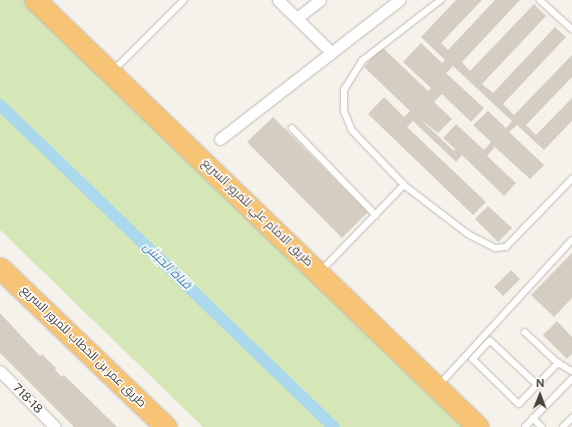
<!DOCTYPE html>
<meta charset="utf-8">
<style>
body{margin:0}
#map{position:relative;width:572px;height:427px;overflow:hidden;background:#f5f2ec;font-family:"Public Sans",Cairo,sans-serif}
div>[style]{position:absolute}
.green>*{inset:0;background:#d5e7b7}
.canal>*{height:12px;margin:-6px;padding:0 6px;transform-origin:6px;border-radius:6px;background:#acd8ee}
.building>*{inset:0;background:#d6cdc2}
.roads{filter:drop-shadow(0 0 1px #c1b9af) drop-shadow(0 0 1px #c1b9af)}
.service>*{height:5.5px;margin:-2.75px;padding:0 2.75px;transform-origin:2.75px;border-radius:2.75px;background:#fff}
.minor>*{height:11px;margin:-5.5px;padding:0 5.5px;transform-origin:5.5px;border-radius:5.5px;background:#fff}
.motorway>*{height:21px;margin:-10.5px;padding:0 10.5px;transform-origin:10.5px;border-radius:10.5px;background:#f7c375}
span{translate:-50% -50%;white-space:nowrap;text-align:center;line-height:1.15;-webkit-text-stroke:3px #fff;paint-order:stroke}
.street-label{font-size:12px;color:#4a423a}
.water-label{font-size:13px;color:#337aa2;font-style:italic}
.north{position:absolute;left:520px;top:375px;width:40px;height:40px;-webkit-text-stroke:3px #fff;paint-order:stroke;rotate:1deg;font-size:11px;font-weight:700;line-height:16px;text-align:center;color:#4a423a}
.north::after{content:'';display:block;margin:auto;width:14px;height:18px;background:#4a423a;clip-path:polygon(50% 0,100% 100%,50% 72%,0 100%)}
</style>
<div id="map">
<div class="green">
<i style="clip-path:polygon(0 0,27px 0,471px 427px,203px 427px,0 230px)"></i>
</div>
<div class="canal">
<i style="left:0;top:105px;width:464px;rotate:44deg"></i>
</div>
<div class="building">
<i style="clip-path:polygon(evenodd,456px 0,482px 0,441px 43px,448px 50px,495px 0,520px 0,462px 62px,470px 71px,534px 4px,546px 16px,482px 84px,493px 93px,555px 27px,566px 37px,503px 104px,514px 115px,572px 55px,572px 77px,526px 125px,536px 135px,572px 98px,572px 121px,544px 150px,517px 125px,509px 132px,544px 165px,530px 179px,495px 147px,487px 156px,516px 183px,504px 196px,462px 155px,456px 162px,413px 121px,407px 127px,486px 202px,473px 215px,368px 114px,384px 97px,404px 117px,410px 111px,364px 67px,382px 47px,428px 91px,431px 88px,403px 62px,421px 43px,442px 63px,445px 60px,421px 37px,456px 0,453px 66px,512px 121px,506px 128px,488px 111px,473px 125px,491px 142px,484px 150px,456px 124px,443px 138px,455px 149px,454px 151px,419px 118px,438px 133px,452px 119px,434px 102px,442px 94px,471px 122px,484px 108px,446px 73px,453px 66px)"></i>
<i style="clip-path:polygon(273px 117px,368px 212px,342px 238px,247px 142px)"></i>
<i style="clip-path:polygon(488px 206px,512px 228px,498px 242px,475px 219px)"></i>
<i style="clip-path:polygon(572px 253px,572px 298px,554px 317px,531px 295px)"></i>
<i style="clip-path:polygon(511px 270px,520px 279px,503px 296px,494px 287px)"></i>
<i style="clip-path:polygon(0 313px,40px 356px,42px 354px,56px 368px,55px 370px,62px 377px,64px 375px,117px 427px,74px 427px,0 353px)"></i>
<i style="clip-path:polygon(557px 321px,572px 337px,572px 354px,567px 359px,543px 335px)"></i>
</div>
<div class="roads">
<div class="service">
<i style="left:540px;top:0;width:43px;rotate:42.2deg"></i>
<i style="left:114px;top:70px;width:99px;rotate:-45deg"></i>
<i style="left:292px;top:128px;width:121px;rotate:46deg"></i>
<i style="left:404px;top:185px;width:81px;rotate:37.4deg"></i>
<i style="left:468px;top:234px;width:30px;rotate:27deg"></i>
<i style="left:495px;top:248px;width:11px;rotate:-5deg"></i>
<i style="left:506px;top:247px;width:95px;rotate:-45.9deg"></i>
<i style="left:322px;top:270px;width:118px;rotate:-46deg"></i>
<i style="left:404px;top:185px;width:75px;rotate:-133.9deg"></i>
<i style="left:352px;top:131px;width:22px;rotate:-112deg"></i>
<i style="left:344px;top:111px;width:21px;rotate:-90deg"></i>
<i style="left:344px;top:90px;width:34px;rotate:-58deg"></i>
<i style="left:362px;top:61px;width:100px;rotate:-37.7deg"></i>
<i style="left:525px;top:332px;width:45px;rotate:43.2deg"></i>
<i style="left:558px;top:363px;width:16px;rotate:30deg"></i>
<i style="left:440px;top:384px;width:195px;rotate:-47.5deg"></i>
<i style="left:537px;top:385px;width:64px;rotate:-136.9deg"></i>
<i style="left:490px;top:341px;width:25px;rotate:133deg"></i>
<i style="left:473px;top:359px;width:64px;rotate:44.4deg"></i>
<i style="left:519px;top:404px;width:57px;rotate:-46.4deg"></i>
<i style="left:533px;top:418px;width:13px;rotate:45deg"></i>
<i style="left:525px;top:427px;width:67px;rotate:-45.6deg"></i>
<i style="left:563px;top:427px;width:13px;rotate:-45deg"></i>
</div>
<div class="minor">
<i style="left:278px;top:0;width:74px;rotate:44.5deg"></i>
<i style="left:297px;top:18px;width:29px;rotate:-38deg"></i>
<i style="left:220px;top:139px;width:227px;rotate:-37.8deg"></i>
<i style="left:0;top:371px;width:78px;rotate:45.5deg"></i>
</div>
<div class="motorway">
<i style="left:35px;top:0;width:615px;rotate:43.95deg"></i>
<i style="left:0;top:268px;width:230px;rotate:43.8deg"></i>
</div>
</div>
<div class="street-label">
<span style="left:257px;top:213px;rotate:44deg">طريق الامام علي للمرور السريع</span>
<span style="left:83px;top:347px;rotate:44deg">طريق عمر بن الخطاب للمرور السريع</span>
<span style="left:27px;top:399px;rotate:45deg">718-18</span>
</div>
<div class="water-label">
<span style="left:167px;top:266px;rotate:44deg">قناة الجيش</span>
</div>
<div class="north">N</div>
</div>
